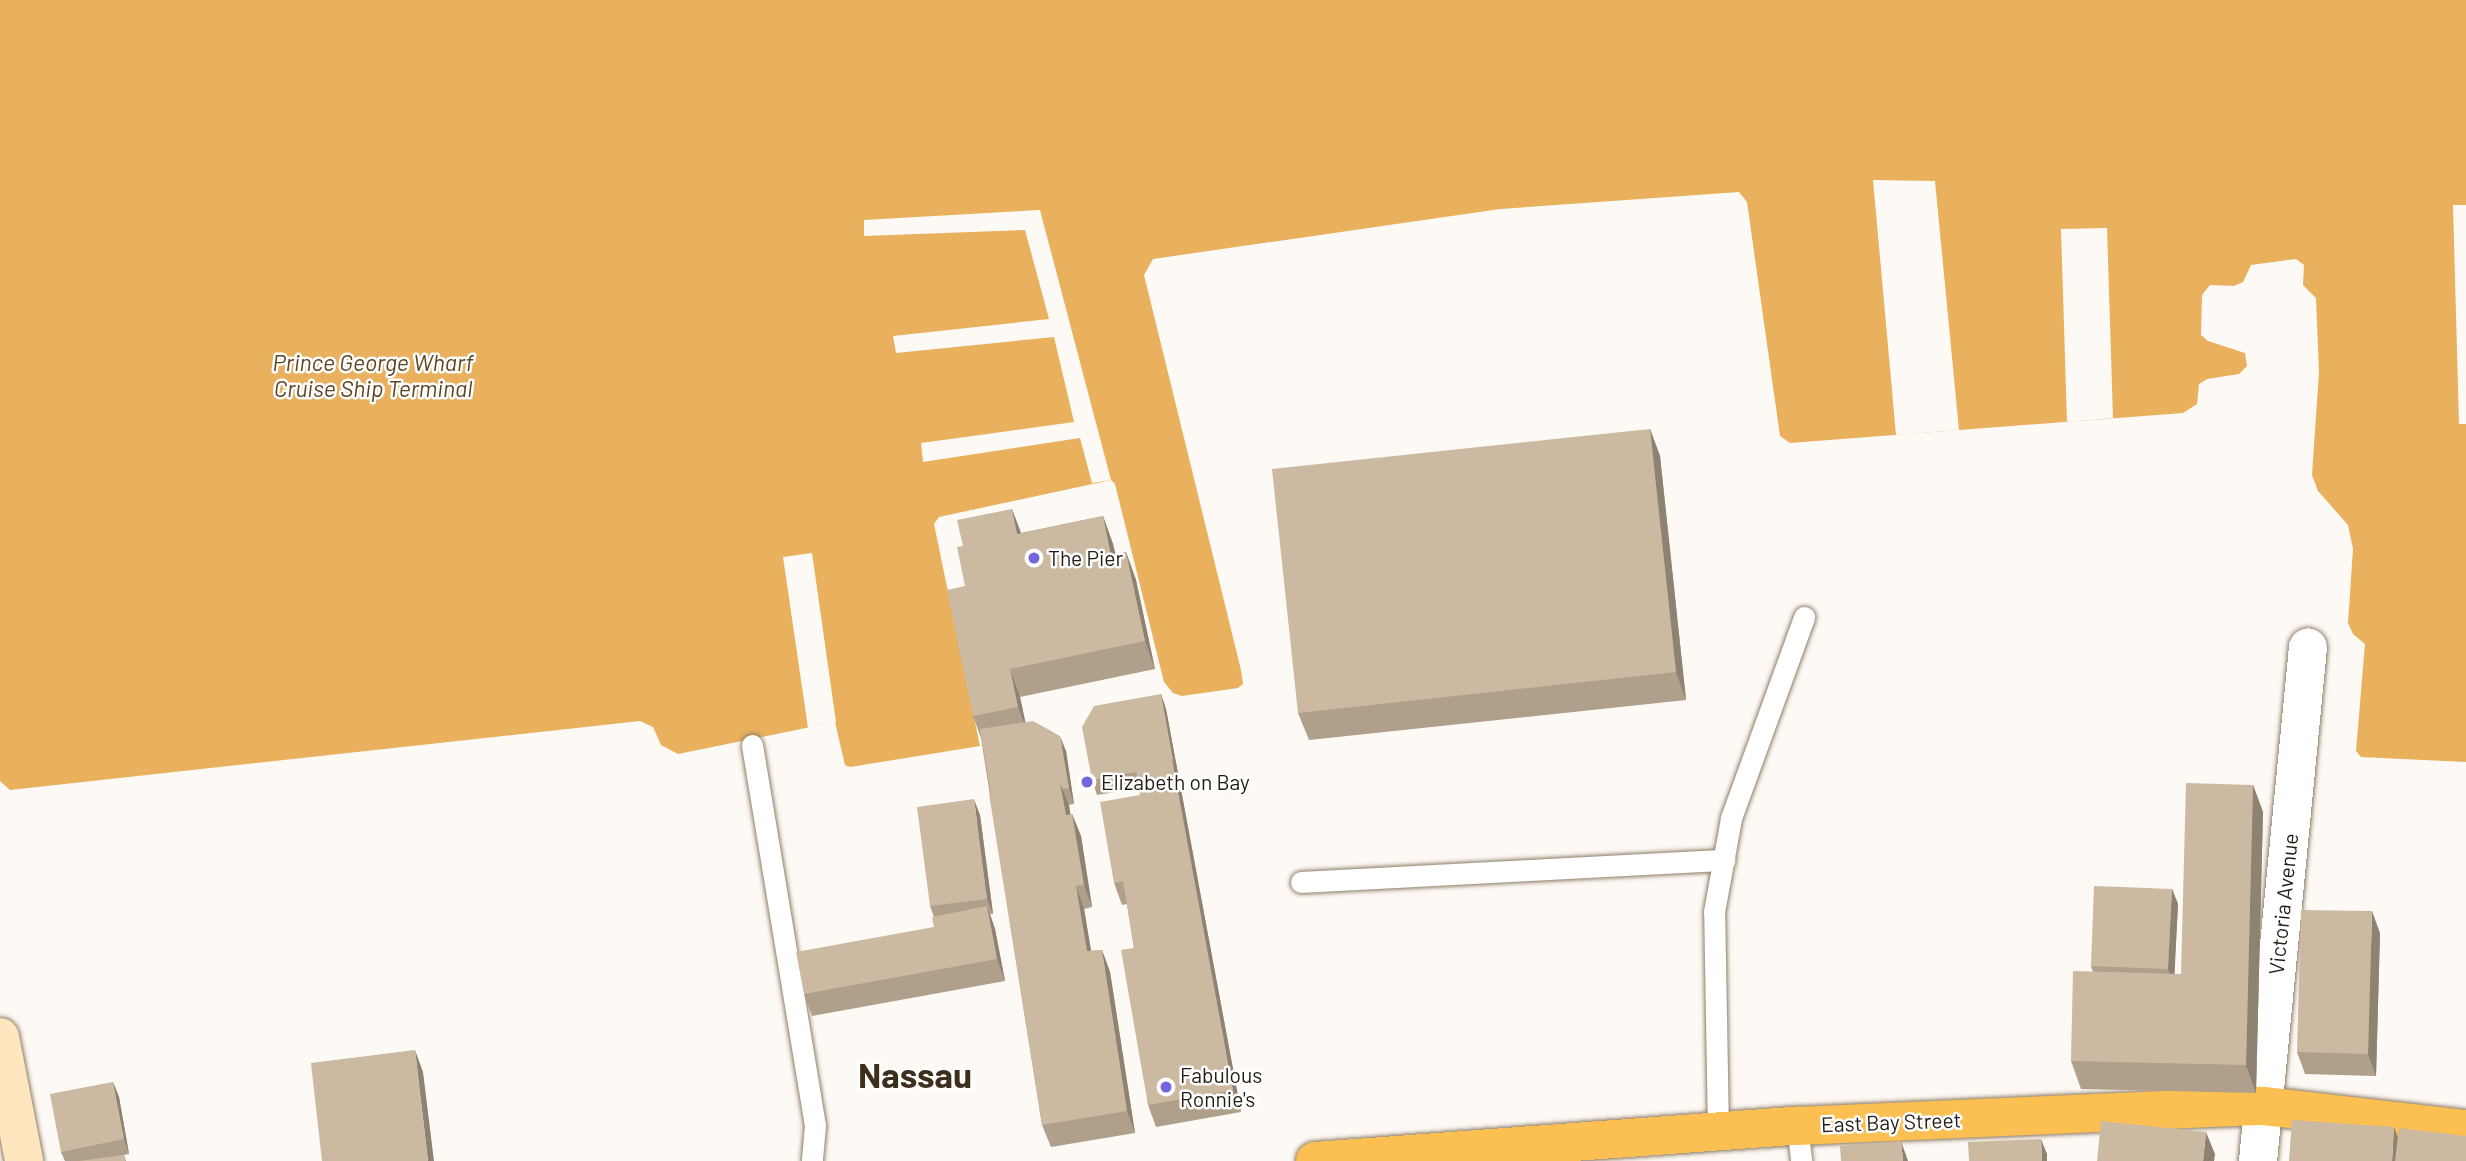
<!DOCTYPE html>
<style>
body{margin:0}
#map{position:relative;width:2466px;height:1161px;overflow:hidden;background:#fdf9f4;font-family:Barlow,sans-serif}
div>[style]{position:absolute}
.water>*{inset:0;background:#e9b05d}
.pier>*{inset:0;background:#fdf9f4}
.roads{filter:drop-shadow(0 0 2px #8f7e68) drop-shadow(0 0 2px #8f7e68)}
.service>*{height:21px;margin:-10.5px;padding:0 10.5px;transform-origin:10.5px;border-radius:10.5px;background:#fff}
.minor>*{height:38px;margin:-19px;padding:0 19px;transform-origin:19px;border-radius:19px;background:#fff}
.secondary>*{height:38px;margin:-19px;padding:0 19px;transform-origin:19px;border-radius:19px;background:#fee7be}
.trunk>*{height:38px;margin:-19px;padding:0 19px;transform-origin:19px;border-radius:19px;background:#fcbf52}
.wall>*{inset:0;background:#af9f8b}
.shaded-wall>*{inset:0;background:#8e8271}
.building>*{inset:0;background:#cbb9a2}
.dots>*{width:19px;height:19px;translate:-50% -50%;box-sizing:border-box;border:4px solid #fff;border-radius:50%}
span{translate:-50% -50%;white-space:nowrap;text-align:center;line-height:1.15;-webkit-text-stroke:5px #fff;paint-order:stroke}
.poi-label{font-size:21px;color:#221c13}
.left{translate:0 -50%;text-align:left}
.street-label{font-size:21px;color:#221c13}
.water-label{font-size:23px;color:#5d4522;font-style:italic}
.town-label{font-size:35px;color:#3d2f1b;font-weight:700}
</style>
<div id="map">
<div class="water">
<i style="clip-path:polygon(0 0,2466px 0,2466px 762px,2361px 757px,2356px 751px,2365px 644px,2353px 634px,2348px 623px,2353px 549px,2348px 525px,2318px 491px,2312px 475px,2319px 372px,2316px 298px,2303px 285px,2304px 265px,2296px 259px,2251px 265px,2243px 282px,2234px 286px,2210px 285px,2202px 295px,2201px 335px,2208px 341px,2245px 353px,2247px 366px,2239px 374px,2207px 379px,2199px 384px,2197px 404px,2183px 413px,1790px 443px,1780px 436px,1747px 202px,1739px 192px,1500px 209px,1153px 259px,1144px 275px,1241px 670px,1243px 684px,1238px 688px,1182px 696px,1173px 693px,1164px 682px,1115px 484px,1111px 480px,939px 517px,934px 524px,980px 746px,850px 767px,845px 765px,835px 722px,678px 754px,661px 745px,653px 727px,640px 721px,10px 790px,0 781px)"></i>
</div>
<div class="pier">
<i style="clip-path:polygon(1873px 180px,1935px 181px,1959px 430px,1896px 435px)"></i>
<i style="clip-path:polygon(2453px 205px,2466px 205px,2466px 424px,2459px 424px)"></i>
<i style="clip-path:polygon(1039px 210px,1040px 210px,1111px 480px,1092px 483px,1080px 438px,923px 462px,921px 443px,1074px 422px,1054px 337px,896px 353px,893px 336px,1049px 319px,1025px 230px,864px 236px,864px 220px)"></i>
<i style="clip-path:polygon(2107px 228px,2113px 418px,2067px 422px,2061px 229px)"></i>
<i style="clip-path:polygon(812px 553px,836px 722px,808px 728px,783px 557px)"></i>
</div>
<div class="roads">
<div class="service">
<i style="left:752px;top:745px;width:385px;rotate:80.6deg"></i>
<i style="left:815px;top:1125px;width:36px;rotate:95deg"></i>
<i style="left:1301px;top:882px;width:424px;rotate:-3deg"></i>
<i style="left:1797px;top:1126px;width:35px;rotate:83deg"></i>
<i style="left:1718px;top:1131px;width:219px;rotate:-91deg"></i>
<i style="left:1714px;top:912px;width:96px;rotate:-79.7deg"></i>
<i style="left:1731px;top:818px;width:214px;rotate:-70deg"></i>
</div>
<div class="minor">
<i style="left:2258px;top:1161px;width:516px;rotate:-84.44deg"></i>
</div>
<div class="secondary">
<i style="left:0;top:1037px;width:126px;rotate:79deg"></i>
</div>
<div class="trunk">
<i style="left:1315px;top:1161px;width:483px;rotate:-4.2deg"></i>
<i style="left:1797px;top:1126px;width:466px;rotate:-2.5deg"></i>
<i style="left:2263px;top:1106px;width:204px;rotate:6.5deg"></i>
</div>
</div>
<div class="wall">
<i style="clip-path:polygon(1650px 429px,1660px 456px,1686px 700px,1309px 740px,1298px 713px)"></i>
<i style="clip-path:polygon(1012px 509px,1021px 533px,1103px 516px,1113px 544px,1116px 555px,1126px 552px,1136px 580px,1155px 669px,1020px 697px,1025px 722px,1066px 751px,1074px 804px,1068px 805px,1070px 814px,1072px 814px,1081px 836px,1092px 907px,1084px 909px,1091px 951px,1102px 950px,1110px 972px,1135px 1133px,1051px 1147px,1042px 1125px,981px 738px,973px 716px,963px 546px)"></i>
<i style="clip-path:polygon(1161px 694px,1166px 709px,1241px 1112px,1156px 1127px,1148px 1105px,1134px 948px,1127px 904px,1122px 905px,1114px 883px,1140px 795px,1139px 788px,1097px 795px,1092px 780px)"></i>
<i style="clip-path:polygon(2253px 785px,2263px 812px,2256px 1093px,2081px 1089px,2071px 1061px,2093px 972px,2091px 966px,2172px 889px,2178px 904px,2174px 974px,2181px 974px)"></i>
<i style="clip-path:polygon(980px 815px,993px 914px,990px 914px,995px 929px,1005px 981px,812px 1016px,804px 994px,934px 927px,934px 917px,930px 906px)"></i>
<i style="clip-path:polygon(2380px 933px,2376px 1076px,2305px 1074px,2297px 1052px)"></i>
<i style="clip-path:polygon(113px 1082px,119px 1097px,129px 1154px,124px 1155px,126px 1161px,65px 1161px,61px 1152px)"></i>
</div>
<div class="shaded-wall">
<i style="clip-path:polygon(1650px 429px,1660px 456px,1686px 700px,1676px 672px)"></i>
<i style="clip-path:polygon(1012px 509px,1022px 536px,1017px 534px)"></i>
<i style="clip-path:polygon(1103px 516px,1113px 544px,1121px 583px,1111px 556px)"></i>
<i style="clip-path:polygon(1126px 552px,1136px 580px,1155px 669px,1145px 641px)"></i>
<i style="clip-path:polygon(1010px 669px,1020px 697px,1028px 734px,1018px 707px)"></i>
<i style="clip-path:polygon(1161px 694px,1166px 709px,1241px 1112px,1233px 1090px,1172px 759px)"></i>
<i style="clip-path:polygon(1060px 736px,1066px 751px,1074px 804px,1069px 788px)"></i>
<i style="clip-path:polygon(1060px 783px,1069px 805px,1074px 837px,1066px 815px)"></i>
<i style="clip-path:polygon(2253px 785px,2263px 812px,2256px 1093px,2246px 1065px)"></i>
<i style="clip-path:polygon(974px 799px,980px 815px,993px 914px,987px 899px)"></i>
<i style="clip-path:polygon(1072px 814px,1081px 836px,1092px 907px,1084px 885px)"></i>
<i style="clip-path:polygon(1076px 886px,1084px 909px,1095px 974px,1087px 951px)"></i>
<i style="clip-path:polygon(2172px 889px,2178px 904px,2174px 985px,2168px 969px)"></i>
<i style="clip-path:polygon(987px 906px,995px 929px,1005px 981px,997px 959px)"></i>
<i style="clip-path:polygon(2372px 911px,2380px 933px,2376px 1076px,2368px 1054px)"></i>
<i style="clip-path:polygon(1102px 950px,1110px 972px,1135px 1133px,1127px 1111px)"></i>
<i style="clip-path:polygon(415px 1050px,423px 1072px,434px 1161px,428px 1161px)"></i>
<i style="clip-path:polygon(113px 1082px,119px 1097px,129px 1154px,124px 1139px)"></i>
<i style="clip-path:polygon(2394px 1127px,2402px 1149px,2401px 1161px,2392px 1161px)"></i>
<i style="clip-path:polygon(2206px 1132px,2215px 1154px,2214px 1161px,2203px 1161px)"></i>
<i style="clip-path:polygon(2041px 1139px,2047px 1154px,2047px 1161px,2042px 1161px)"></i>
<i style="clip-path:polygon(1901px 1141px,1908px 1161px,1903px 1161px)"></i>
</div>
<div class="building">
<i style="clip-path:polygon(1650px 429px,1676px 672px,1298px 713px,1272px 469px)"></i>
<i style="clip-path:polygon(1012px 509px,1017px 534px,1103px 516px,1111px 556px,1126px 552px,1145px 641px,1010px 669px,1018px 707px,973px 716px,947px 590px,965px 586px,957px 547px,963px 546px,957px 520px)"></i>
<i style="clip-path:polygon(1161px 694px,1174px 765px,1172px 759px,1135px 765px,1136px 772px,1092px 780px,1082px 727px,1094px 706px)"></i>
<i style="clip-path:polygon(1033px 721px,1060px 736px,1069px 788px,1063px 789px,1060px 783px,991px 794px,980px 729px)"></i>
<i style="clip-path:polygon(1172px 759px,1233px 1090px,1148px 1105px,1121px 950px,1134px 948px,1123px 881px,1114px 883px,1100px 802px,1140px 795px,1135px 765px)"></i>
<i style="clip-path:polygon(1060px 783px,1066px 815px,1072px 814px,1084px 885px,1076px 886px,1087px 951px,1102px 950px,1127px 1111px,1042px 1125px,989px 794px)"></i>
<i style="clip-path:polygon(2186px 783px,2253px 785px,2246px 1065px,2071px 1061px,2073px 971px,2181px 974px)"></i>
<i style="clip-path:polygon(974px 799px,987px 899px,930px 906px,917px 807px)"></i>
<i style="clip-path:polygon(2094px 886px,2172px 889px,2168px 969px,2091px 966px)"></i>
<i style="clip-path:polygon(987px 906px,997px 959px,804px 994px,796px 952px,934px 927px,932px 917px)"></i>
<i style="clip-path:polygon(2301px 910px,2372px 911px,2368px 1054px,2297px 1052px)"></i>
<i style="clip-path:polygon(415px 1050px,428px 1161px,322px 1161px,311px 1063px)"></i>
<i style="clip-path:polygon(113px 1082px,124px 1139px,61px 1152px,50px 1094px)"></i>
<i style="clip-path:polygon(2292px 1120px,2394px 1127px,2392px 1161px,2289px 1161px)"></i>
<i style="clip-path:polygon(2101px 1121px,2206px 1132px,2203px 1161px,2097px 1161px)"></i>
<i style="clip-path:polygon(2399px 1128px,2466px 1136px,2466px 1161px,2395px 1161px)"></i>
<i style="clip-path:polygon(2041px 1139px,2042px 1161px,1969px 1161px,1968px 1142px)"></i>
<i style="clip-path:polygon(1901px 1141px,1903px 1161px,1841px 1161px,1840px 1146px)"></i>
<i style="clip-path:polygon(124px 1155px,125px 1161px,79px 1161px)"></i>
</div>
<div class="dots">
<i style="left:1034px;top:558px;background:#7465df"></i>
<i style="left:1087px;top:782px;background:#7465df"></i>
<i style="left:1166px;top:1087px;background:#7465df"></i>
</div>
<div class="poi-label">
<span class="left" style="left:1048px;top:558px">The Pier</span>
<span class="left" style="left:1101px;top:782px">Elizabeth on Bay</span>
<span class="left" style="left:1180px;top:1087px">Fabulous<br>Ronnie's</span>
</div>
<div class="street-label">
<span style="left:2283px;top:904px;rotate:-84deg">Victoria Avenue</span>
<span style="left:1891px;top:1122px;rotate:-2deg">East Bay Street</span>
</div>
<div class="water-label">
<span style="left:373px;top:375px">Prince George Wharf<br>Cruise Ship Terminal</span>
</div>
<div class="town-label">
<span style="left:915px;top:1074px">Nassau</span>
</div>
</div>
